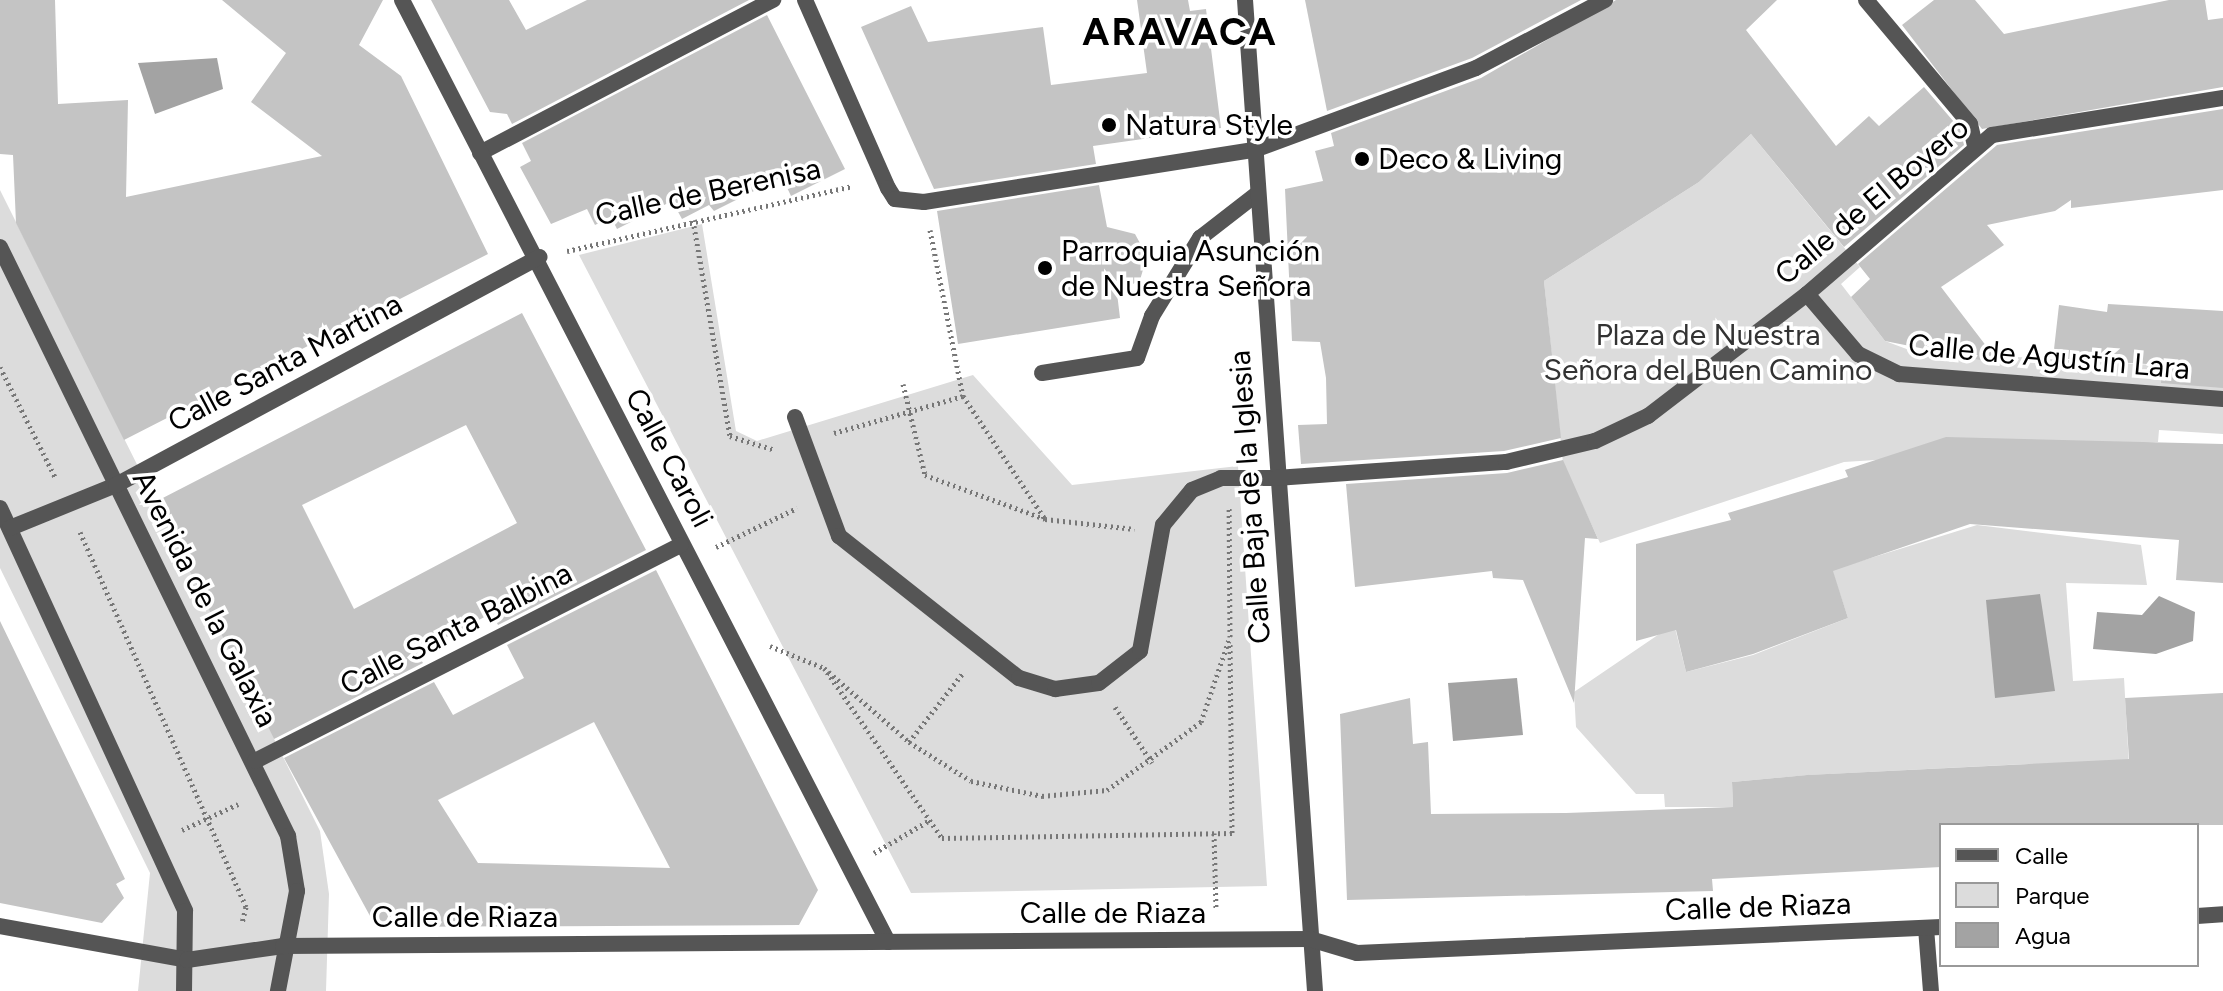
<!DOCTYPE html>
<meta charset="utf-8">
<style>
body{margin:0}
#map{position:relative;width:2223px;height:991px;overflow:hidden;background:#fff;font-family:Figtree,sans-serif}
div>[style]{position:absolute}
.green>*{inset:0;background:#dcdcdc}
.water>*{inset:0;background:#a3a3a3}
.building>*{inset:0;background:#c4c4c4}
.path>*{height:5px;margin-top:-2.5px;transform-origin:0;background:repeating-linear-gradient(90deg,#777 0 2px,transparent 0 6px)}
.service>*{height:16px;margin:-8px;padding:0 8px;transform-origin:8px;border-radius:8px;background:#555}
.pedestrian>*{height:16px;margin:-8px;padding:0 8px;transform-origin:8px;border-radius:8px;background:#555}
.minor>*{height:16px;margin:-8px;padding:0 8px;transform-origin:8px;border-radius:8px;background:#555}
.dots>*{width:22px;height:22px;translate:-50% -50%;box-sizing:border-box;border:4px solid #fff;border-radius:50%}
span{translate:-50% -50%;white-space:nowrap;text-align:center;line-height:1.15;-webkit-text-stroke:7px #fff;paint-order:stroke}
.poi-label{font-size:30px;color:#000}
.left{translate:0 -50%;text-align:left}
.street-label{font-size:30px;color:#000}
.park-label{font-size:30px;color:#333}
.district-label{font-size:38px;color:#000;font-weight:700;letter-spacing:2px}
.legend{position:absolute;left:1939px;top:823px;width:260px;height:144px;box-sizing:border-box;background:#fff;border:2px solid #999;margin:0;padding:10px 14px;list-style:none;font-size:24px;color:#000}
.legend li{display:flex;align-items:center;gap:16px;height:40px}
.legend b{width:40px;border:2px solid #999}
</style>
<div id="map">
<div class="green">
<i style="clip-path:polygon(1751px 134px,1860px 267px,1841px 284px,1885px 341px,1912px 351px,2223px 369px,2223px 434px,2159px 430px,2158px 442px,1844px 462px,1600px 543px,1563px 463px,1544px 281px,1699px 182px)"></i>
<i style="clip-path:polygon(0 190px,320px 831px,329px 894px,326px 991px,138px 991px,150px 873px,0 568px)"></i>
<i style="clip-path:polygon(702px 224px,736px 431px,757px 441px,973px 375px,1072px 485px,1238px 466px,1267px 886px,911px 893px,579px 255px)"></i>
<i style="clip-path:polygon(1977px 525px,2141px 545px,2147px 585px,2066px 583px,2073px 681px,2124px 678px,2130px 784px,2026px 764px,1808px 775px,1732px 782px,1733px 807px,1665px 807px,1664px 794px,1636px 794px,1576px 727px,1574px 692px,1674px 624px,1686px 672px,1753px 655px,1848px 618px,1832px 570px)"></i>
</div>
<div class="water">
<i style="clip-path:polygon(217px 58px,223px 89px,155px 114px,138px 63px)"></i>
<i style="clip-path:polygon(2040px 594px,2055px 691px,1995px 698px,1986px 600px)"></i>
<i style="clip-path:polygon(2159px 596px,2195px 612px,2193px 641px,2156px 654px,2093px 649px,2097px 612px,2142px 615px)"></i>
<i style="clip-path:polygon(1517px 678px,1523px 735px,1453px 741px,1448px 683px)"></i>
</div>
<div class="building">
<i style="clip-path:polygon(0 0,55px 0,58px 104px,128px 100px,126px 197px,322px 156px,251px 102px,286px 53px,222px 0,383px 0,359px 45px,401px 76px,488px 254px,124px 440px,16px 223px,13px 155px,0 154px)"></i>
<i style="clip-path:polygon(431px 0,509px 0,526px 30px,587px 0,749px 0,512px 124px,507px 114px,490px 112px)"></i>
<i style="clip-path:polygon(1137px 0,1188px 0,1190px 11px,1206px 9px,1221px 128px,1093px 146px,1096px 164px,934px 189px,861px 27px,911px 6px,928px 42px,1043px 27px,1051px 85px,1147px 73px)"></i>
<i style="clip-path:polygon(1305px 0,1581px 0,1472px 58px,1327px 111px)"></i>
<i style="clip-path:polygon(1616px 0,1777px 0,1746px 30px,1836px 146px,1869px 116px,1879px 126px,1924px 87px,1960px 129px,1964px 145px,1844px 247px,1751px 134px,1699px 182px,1544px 281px,1561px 438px,1504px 451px,1301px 464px,1298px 425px,1327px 424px,1326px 378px,1320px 342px,1292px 341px,1285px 189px,1323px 181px,1315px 151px,1334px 146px,1331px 133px,1481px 78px)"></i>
<i style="clip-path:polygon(1934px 0,1975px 0,2004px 34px,2169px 0,2205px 0,2208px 20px,2223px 18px,2223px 87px,1982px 129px,1902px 25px)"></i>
<i style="clip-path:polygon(767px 15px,845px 169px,791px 196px,782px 177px,714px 211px,709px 205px,682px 219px,672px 201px,617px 229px,611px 217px,595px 225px,587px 209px,551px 224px,520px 167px,531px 161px,522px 143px)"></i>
<i style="clip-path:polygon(2223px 109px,2223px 190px,2071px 208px,2071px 200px,2055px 211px,1987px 225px,2004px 245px,1941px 287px,2000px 364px,1885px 341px,1851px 297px,1870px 279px,1858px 264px,1997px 145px)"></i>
<i style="clip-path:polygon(1099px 185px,1107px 227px,1135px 234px,1147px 256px,1140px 280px,1117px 293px,1120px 318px,958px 344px,937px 211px)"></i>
<i style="clip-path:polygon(2108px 304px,2223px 311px,2223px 388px,2161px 383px,2162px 365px,2053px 358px,2059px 305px,2107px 312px)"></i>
<i style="clip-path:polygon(evenodd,522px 313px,646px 550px,498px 625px,492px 613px,417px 653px,423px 663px,274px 739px,155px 502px,522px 313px,466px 425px,517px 523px,354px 609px,302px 505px,466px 425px)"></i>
<i style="clip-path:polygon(1946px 437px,2223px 444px,2223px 583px,2176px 580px,2179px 540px,1970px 524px,1833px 571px,1848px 618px,1753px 654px,1686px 672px,1676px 630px,1636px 641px,1636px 544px,1731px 520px,1728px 513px,1848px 477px,1845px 470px)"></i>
<i style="clip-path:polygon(1563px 460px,1598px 539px,1585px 538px,1574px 703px,1523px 580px,1493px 578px,1492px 571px,1355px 587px,1346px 484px,1507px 473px)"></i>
<i style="clip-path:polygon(evenodd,656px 570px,818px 890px,799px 925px,376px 927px,284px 758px,434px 682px,453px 715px,524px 678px,507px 645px,656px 570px,594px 722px,670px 868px,478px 863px,438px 800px,594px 722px)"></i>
<i style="clip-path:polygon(0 621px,125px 879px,116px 884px,124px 898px,102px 923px,0 903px)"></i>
<i style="clip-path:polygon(2223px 693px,2223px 825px,1941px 825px,1941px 867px,1712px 879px,1713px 891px,1347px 900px,1340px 714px,1410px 698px,1413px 744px,1428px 742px,1431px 814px,1566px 813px,1733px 807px,1732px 782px,1807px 775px,2129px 759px,2125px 698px)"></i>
</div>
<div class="path">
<i style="left:693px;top:220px;width:219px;rotate:80.3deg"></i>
<i style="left:730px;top:436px;width:47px;rotate:17.3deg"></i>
<i style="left:930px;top:230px;width:169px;rotate:78.8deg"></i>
<i style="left:963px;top:396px;width:148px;rotate:56.3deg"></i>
<i style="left:567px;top:251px;width:292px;rotate:-12.8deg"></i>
<i style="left:0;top:367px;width:125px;rotate:63.4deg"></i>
<i style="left:903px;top:384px;width:94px;rotate:76.4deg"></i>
<i style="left:925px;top:475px;width:128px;rotate:20.1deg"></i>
<i style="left:1045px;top:519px;width:90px;rotate:6.4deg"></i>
<i style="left:834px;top:433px;width:134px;rotate:-16deg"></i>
<i style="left:80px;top:532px;width:410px;rotate:66.1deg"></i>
<i style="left:246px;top:907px;width:16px;rotate:104deg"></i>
<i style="left:716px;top:547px;width:90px;rotate:-25.7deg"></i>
<i style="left:770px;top:646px;width:58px;rotate:22.2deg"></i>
<i style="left:824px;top:668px;width:113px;rotate:41deg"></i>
<i style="left:909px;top:742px;width:73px;rotate:32.2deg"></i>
<i style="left:971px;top:781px;width:73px;rotate:11.9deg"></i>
<i style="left:1042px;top:796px;width:65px;rotate:-5.3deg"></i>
<i style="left:1107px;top:790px;width:116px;rotate:-35.9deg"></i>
<i style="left:1201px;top:722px;width:90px;rotate:-71.2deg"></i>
<i style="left:1230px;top:637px;width:129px;rotate:-90.4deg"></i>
<i style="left:827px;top:672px;width:202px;rotate:55.3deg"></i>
<i style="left:942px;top:838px;width:290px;rotate:-1deg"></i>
<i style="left:1232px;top:833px;width:189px;rotate:-90.6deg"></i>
<i style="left:1115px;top:707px;width:67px;rotate:56.5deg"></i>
<i style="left:909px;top:742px;width:88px;rotate:-52deg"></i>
<i style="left:182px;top:830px;width:62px;rotate:-24.9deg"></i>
<i style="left:1214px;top:833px;width:75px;rotate:88.5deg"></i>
<i style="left:874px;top:853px;width:65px;rotate:-30.5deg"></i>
</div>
<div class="service">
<i style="left:1042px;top:373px;width:96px;rotate:-9deg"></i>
<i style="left:1137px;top:358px;width:45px;rotate:-70.3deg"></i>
<i style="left:1152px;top:316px;width:92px;rotate:-58.4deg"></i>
<i style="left:1200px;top:238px;width:73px;rotate:-37.8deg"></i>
<i style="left:1926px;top:928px;width:63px;rotate:85.5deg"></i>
</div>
<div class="pedestrian">
<i style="left:480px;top:153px;width:331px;rotate:-27.6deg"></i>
<i style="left:795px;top:417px;width:127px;rotate:69.7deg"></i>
<i style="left:839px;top:536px;width:229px;rotate:38.3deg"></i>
<i style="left:1019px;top:678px;width:38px;rotate:17deg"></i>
<i style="left:1055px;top:689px;width:44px;rotate:-7.8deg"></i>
<i style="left:1099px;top:683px;width:52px;rotate:-38deg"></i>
<i style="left:1140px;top:651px;width:128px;rotate:-79.7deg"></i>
<i style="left:1163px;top:525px;width:45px;rotate:-50.4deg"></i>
<i style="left:1192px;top:490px;width:31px;rotate:-22deg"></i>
<i style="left:1221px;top:478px;width:55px"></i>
</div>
<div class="minor">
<i style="left:402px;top:0;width:1060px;rotate:62.71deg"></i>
<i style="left:805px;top:0;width:206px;rotate:66.2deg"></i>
<i style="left:888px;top:188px;width:13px;rotate:58deg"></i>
<i style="left:895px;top:199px;width:29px;rotate:6deg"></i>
<i style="left:924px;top:202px;width:337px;rotate:-9deg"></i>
<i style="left:1257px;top:149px;width:233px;rotate:-20.3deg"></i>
<i style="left:1476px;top:68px;width:146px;rotate:-27.8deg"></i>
<i style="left:1245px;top:0;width:993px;rotate:85.96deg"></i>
<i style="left:1866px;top:0;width:162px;rotate:50deg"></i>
<i style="left:1970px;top:124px;width:22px;rotate:77deg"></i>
<i style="left:0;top:247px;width:656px;rotate:63.94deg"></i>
<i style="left:288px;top:836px;width:56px;rotate:80.7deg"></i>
<i style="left:297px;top:891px;width:102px;rotate:100.8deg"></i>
<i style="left:1807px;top:294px;width:79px;rotate:49.6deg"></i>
<i style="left:1858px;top:354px;width:46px;rotate:26deg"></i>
<i style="left:1899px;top:374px;width:325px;rotate:4.4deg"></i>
<i style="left:1276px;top:478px;width:231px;rotate:-4deg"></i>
<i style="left:1506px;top:462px;width:91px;rotate:-13.3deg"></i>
<i style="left:1595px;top:441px;width:59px;rotate:-25.3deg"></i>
<i style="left:1648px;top:416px;width:200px;rotate:-37.5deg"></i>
<i style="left:1807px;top:294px;width:244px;rotate:-40.7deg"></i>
<i style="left:1992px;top:135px;width:234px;rotate:-9.1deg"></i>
<i style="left:0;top:508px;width:443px;rotate:65.3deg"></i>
<i style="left:185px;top:911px;width:80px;rotate:90.7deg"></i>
<i style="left:10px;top:528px;width:114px;rotate:-22.1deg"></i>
<i style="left:116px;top:485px;width:481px;rotate:-28.3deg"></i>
<i style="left:255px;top:761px;width:477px;rotate:-26.9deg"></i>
<i style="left:2197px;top:916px;width:26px;rotate:-4deg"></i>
<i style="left:0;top:926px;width:190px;rotate:10.3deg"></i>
<i style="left:187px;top:960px;width:97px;rotate:-8.3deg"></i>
<i style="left:283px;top:946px;width:1027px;rotate:-0.39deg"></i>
<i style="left:1310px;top:939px;width:49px;rotate:16.6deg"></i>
<i style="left:1357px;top:953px;width:585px;rotate:-2.55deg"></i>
</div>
<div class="dots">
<i style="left:1109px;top:125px;background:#000"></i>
<i style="left:1362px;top:159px;background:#000"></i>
<i style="left:1045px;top:268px;background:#000"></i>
</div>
<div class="poi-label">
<span class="left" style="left:1125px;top:125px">Natura Style</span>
<span class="left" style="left:1378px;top:159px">Deco &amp; Living</span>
<span class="left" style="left:1061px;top:268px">Parroquia Asunción<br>de Nuestra Señora</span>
</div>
<div class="street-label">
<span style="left:708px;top:192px;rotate:-12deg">Calle de Berenisa</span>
<span style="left:1872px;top:201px;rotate:-40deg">Calle de El Boyero</span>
<span style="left:2049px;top:357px;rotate:5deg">Calle de Agustín Lara</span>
<span style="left:285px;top:363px;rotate:-28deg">Calle Santa Martina</span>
<span style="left:669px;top:458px;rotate:62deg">Calle Caroli</span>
<span style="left:1250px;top:497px;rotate:-94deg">Calle Baja de la Iglesia</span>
<span style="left:205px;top:599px;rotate:63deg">Avenida de la Galaxia</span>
<span style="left:456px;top:629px;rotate:-27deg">Calle Santa Balbina</span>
<span style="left:1758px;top:907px;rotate:-2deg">Calle de Riaza</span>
<span style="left:1113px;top:913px">Calle de Riaza</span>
<span style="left:465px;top:917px">Calle de Riaza</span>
</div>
<div class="park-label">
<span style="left:1708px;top:352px">Plaza de Nuestra<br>Señora del Buen Camino</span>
</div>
<div class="district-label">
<span style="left:1180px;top:33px">ARAVACA</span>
</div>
<ul class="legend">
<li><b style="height:10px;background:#555"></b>Calle</li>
<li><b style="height:22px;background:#dcdcdc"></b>Parque</li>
<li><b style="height:22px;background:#a3a3a3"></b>Agua</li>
</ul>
</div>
